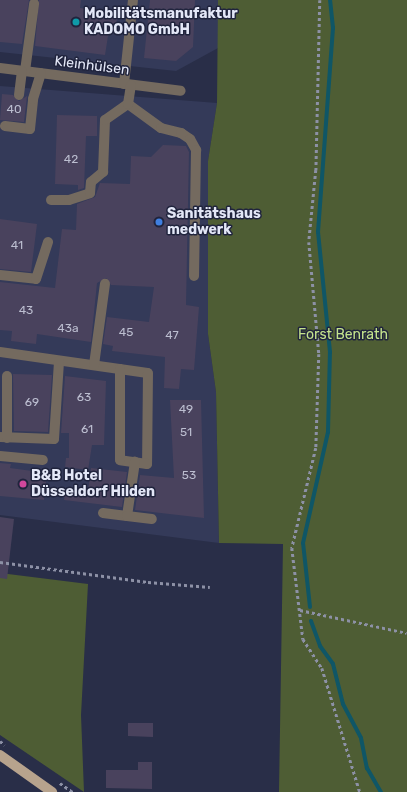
<!DOCTYPE html>
<meta charset="utf-8">
<style>
body{margin:0}
#map{position:relative;width:407px;height:792px;overflow:hidden;background:#292e48;font-family:Rubik,sans-serif}
div>[style]{position:absolute}
.built>*{inset:0;background:#343a59}
.green>*{inset:0;background:#4e5d34}
.stream>*{height:4px;margin:-2px;padding:0 2px;transform-origin:2px;border-radius:2px;background:#0f5666}
.building>*{inset:0;background:#49425d}
.path>*{height:2.5px;margin-top:-1.25px;transform-origin:0;background:repeating-linear-gradient(90deg,#8d91a6 0 3px,transparent 0 6px)}
.minor>*{height:10px;margin:-5px;padding:0 5px;transform-origin:5px;border-radius:5px;background:#746a5f}
.major>*{height:10px;margin:-5px;padding:0 5px;transform-origin:5px;border-radius:5px;background:#b7a38d}
.dots>*{width:11px;height:11px;translate:-50% -50%;box-sizing:border-box;border:2px solid #20243d;border-radius:50%}
span{translate:-50% -50%;white-space:nowrap;text-align:center;line-height:1.15;-webkit-text-stroke:3px #20243d;paint-order:stroke}
.number-label{font-size:12px;color:#bcbed0}
.number-label span{-webkit-text-stroke-width:0}
.poi-label{font-size:14px;color:#e3e7f7;font-weight:700}
.left{translate:0 -50%;text-align:left}
.street-label{font-size:14px;color:#e3e7f7}
.park-label{font-size:14px;color:#c4e38c}
</style>
<div id="map">
<div class="built">
<i style="clip-path:polygon(0 0,218px 0,218px 48px,176px 71px,0 52px)"></i>
<i style="clip-path:polygon(0 86px,217px 103px,208px 161px,208px 334px,216px 392px,219px 543px,0 515px)"></i>
</div>
<div class="green">
<i style="clip-path:polygon(218px 0,407px 0,407px 792px,279px 792px,283px 544px,219px 543px,216px 392px,208px 334px,208px 161px,217px 103px)"></i>
<i style="clip-path:polygon(0 565px,0 573px,88px 584px,81px 715px,84px 792px,0 735px)"></i>
</div>
<div class="stream">
<i style="left:310px;top:607px;width:64px;rotate:-96.2deg"></i>
<i style="left:303px;top:543px;width:114px;rotate:-77.3deg"></i>
<i style="left:328px;top:432px;width:80px;rotate:-88.6deg"></i>
<i style="left:330px;top:352px;width:121px;rotate:-95.7deg"></i>
<i style="left:318px;top:232px;width:205px;rotate:-85.8deg"></i>
<i style="left:333px;top:28px;width:28px;rotate:-96deg"></i>
<i style="left:311px;top:621px;width:27px;rotate:70deg"></i>
<i style="left:320px;top:646px;width:22px;rotate:54deg"></i>
<i style="left:333px;top:664px;width:41px;rotate:76deg"></i>
<i style="left:343px;top:704px;width:38px;rotate:62deg"></i>
<i style="left:361px;top:738px;width:31px;rotate:79deg"></i>
<i style="left:367px;top:768px;width:28px;rotate:60deg"></i>
</div>
<div class="building">
<i style="clip-path:polygon(0 0,29px 0,22px 44px,0 42px)"></i>
<i style="clip-path:polygon(39px 0,81px 0,80px 8px,118px 12px,115px 32px,108px 36px,105px 55px,35px 46px)"></i>
<i style="clip-path:polygon(150px 0,195px 0,193px 47px,176px 61px,144px 58px)"></i>
<i style="clip-path:polygon(2px 94px,13px 95px,19px 101px,27px 96px,24px 122px,0 120px)"></i>
<i style="clip-path:polygon(57px 115px,97px 116px,97px 136px,86px 136px,84px 188px,78px 190px,78px 185px,55px 184px)"></i>
<i style="clip-path:polygon(163px 145px,186px 146px,189px 152px,186px 305px,199px 307px,194px 370px,181px 369px,179px 389px,164px 388px,165px 357px,112px 351px,113px 346px,103px 344px,107px 317px,149px 322px,154px 287px,111px 285px,106px 278px,97px 283px,91px 342px,37px 334px,36px 344px,11px 341px,12px 331px,0 330px,0 282px,55px 288px,62px 229px,76px 230px,77px 204px,95px 197px,100px 183px,130px 184px,131px 156px,151px 157px)"></i>
<i style="clip-path:polygon(0 219px,37px 224px,31px 272px,0 269px)"></i>
<i style="clip-path:polygon(13px 374px,52px 375px,48px 432px,14px 431px)"></i>
<i style="clip-path:polygon(65px 376px,106px 381px,104px 445px,92px 445px,88px 470px,65px 467px,66px 458px,69px 458px,69px 433px,61px 433px)"></i>
<i style="clip-path:polygon(170px 400px,201px 400px,204px 518px,135px 510px,140px 475px,174px 478px)"></i>
<i style="clip-path:polygon(0 463px,11px 464px,10px 468px,47px 473px,44px 500px,0 496px)"></i>
<i style="clip-path:polygon(91px 468px,127px 472px,122px 507px,64px 500px,66px 488px,88px 491px)"></i>
<i style="clip-path:polygon(0 517px,14px 519px,7px 579px,0 578px)"></i>
<i style="clip-path:polygon(128px 723px,153px 723px,153px 737px,128px 736px)"></i>
<i style="clip-path:polygon(138px 762px,152px 762px,152px 789px,106px 788px,106px 770px,138px 770px)"></i>
</div>
<div class="path">
<i style="left:320px;top:0;width:170px;rotate:91.3deg"></i>
<i style="left:316px;top:170px;width:72px;rotate:95.6deg"></i>
<i style="left:309px;top:242px;width:112px;rotate:84.9deg"></i>
<i style="left:319px;top:354px;width:94px;rotate:91.8deg"></i>
<i style="left:316px;top:448px;width:103px;rotate:103.5deg"></i>
<i style="left:292px;top:548px;width:92px;rotate:83.1deg"></i>
<i style="left:303px;top:639px;width:35px;rotate:57deg"></i>
<i style="left:322px;top:668px;width:130px;rotate:73deg"></i>
<i style="left:0;top:562px;width:149px;rotate:7.7deg"></i>
<i style="left:148px;top:582px;width:62px;rotate:4.6deg"></i>
<i style="left:300px;top:610px;width:109px;rotate:12.1deg"></i>
<i style="left:0;top:741px;width:6px;rotate:39deg"></i>
<i style="left:60px;top:783px;width:16px;rotate:35deg"></i>
</div>
<div class="minor">
<i style="left:0;top:68px;width:182px;rotate:7.2deg"></i>
<i style="left:25px;top:71px;width:68px;rotate:-82.3deg"></i>
<i style="left:124px;top:84px;width:84px;rotate:-83.9deg"></i>
<i style="left:19px;top:95px;width:24px;rotate:-83deg"></i>
<i style="left:128px;top:104px;width:41px;rotate:36deg"></i>
<i style="left:161px;top:128px;width:21px;rotate:14deg"></i>
<i style="left:181px;top:133px;width:11px;rotate:34deg"></i>
<i style="left:190px;top:139px;width:13px;rotate:61deg"></i>
<i style="left:196px;top:150px;width:126px;rotate:90.9deg"></i>
<i style="left:5px;top:126px;width:25px;rotate:7deg"></i>
<i style="left:30px;top:129px;width:30px;rotate:-84deg"></i>
<i style="left:33px;top:99px;width:27px;rotate:-73deg"></i>
<i style="left:51px;top:200px;width:18px"></i>
<i style="left:69px;top:200px;width:22px;rotate:-18deg"></i>
<i style="left:90px;top:193px;width:11px;rotate:-85deg"></i>
<i style="left:91px;top:182px;width:16px;rotate:-40deg"></i>
<i style="left:103px;top:172px;width:52px;rotate:-87.8deg"></i>
<i style="left:105px;top:120px;width:28px;rotate:-35deg"></i>
<i style="left:128px;top:104px;width:19px;rotate:-81deg"></i>
<i style="left:0;top:275px;width:36px;rotate:6deg"></i>
<i style="left:36px;top:279px;width:39px;rotate:-72deg"></i>
<i style="left:0;top:352px;width:149px;rotate:8.1deg"></i>
<i style="left:148px;top:373px;width:91px;rotate:90.6deg"></i>
<i style="left:147px;top:464px;width:27px;rotate:-172deg"></i>
<i style="left:120px;top:460px;width:91px;rotate:-90deg"></i>
<i style="left:94px;top:365px;width:82px;rotate:-82.3deg"></i>
<i style="left:0;top:437px;width:54px;rotate:2.1deg"></i>
<i style="left:54px;top:439px;width:78px;rotate:-86.3deg"></i>
<i style="left:7px;top:438px;width:62px;rotate:-90deg"></i>
<i style="left:0;top:456px;width:43px;rotate:5.3deg"></i>
<i style="left:103px;top:513px;width:24px;rotate:7deg"></i>
<i style="left:127px;top:516px;width:55px;rotate:-81.6deg"></i>
<i style="left:127px;top:516px;width:25px;rotate:7deg"></i>
</div>
<div class="major">
<i style="left:0;top:755px;width:64px;rotate:35.4deg"></i>
</div>
<div class="dots">
<i style="left:76px;top:22px;background:#0f9aa8"></i>
<i style="left:159px;top:222px;background:#3f7fe0"></i>
<i style="left:23px;top:484px;background:#d1479c"></i>
</div>
<div class="number-label">
<span style="left:14px;top:110px">40</span>
<span style="left:71px;top:160px">42</span>
<span style="left:17px;top:246px">41</span>
<span style="left:26px;top:311px">43</span>
<span style="left:68px;top:329px">43a</span>
<span style="left:126px;top:333px">45</span>
<span style="left:172px;top:336px">47</span>
<span style="left:84px;top:398px">63</span>
<span style="left:32px;top:403px">69</span>
<span style="left:186px;top:410px">49</span>
<span style="left:87px;top:430px">61</span>
<span style="left:186px;top:433px">51</span>
<span style="left:189px;top:476px">53</span>
</div>
<div class="poi-label">
<span class="left" style="left:84px;top:22px">Mobilitätsmanufaktur<br>KADOMO GmbH</span>
<span class="left" style="left:167px;top:222px">Sanitätshaus<br>medwerk</span>
<span class="left" style="left:31px;top:484px">B&amp;B Hotel<br>Düsseldorf Hilden</span>
</div>
<div class="street-label">
<span style="left:92px;top:66px;rotate:7deg">Kleinhülsen</span>
</div>
<div class="park-label">
<span style="left:343px;top:335px">Forst Benrath</span>
</div>
</div>
